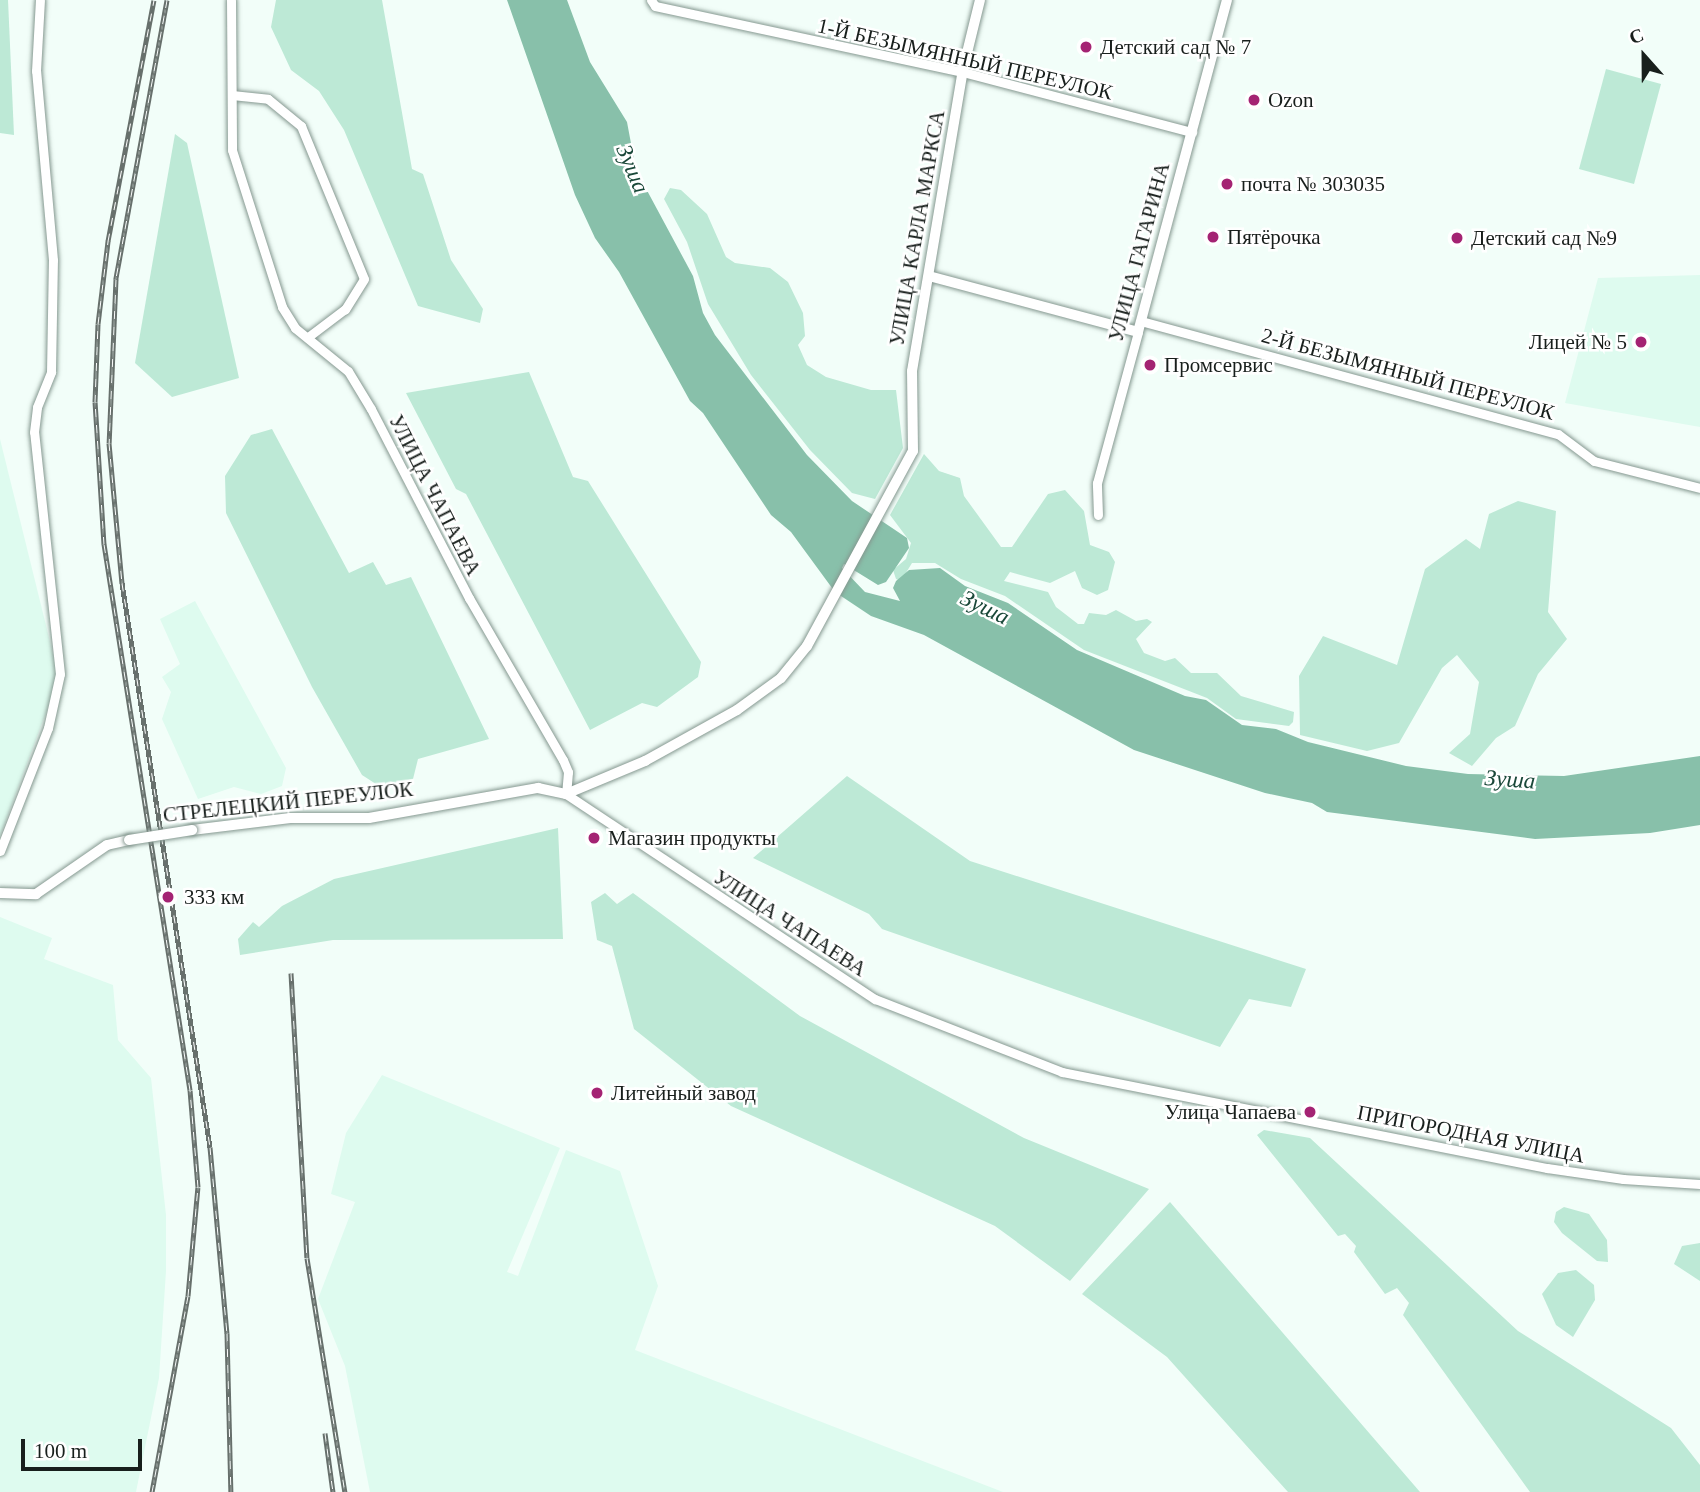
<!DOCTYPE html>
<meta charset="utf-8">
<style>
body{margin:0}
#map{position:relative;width:1700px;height:1492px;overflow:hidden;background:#f2fef9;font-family:"Times New Roman",serif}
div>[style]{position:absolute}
.built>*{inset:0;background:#defbef}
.green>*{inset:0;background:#bde9d6}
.water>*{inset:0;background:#88c0aa}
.roads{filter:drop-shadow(0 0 2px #859890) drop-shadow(0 0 2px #859890)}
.minor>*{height:9px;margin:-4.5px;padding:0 4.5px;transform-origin:4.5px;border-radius:4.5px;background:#fff}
.major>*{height:10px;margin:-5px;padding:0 5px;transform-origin:5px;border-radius:5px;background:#fff}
.rail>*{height:5px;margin-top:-2.5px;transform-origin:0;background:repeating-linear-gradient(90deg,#fff 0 8px,#67706c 0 16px);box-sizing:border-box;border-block:2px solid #67706c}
.bridges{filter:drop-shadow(0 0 2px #859890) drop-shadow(0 0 2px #859890)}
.major-bridge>*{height:10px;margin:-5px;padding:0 5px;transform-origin:5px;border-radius:5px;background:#fff}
.dots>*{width:19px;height:19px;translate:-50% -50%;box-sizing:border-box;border:4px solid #fff;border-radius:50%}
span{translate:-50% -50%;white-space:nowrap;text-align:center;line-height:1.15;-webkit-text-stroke:5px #fff;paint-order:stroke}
.poi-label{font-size:21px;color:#181f1c}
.left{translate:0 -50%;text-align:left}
.right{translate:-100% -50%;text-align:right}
.street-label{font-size:21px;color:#181f1c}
.water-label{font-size:23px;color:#1a4839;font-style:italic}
.north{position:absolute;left:1609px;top:21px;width:70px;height:70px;-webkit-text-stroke:5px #fff;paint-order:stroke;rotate:339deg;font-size:19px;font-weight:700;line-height:28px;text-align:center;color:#181f1c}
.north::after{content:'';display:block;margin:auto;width:24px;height:32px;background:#181f1c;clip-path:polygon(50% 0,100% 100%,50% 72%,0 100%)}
.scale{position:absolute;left:21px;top:1439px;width:121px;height:32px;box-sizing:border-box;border:4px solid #181f1c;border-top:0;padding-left:9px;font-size:21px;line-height:24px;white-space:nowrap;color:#181f1c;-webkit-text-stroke:5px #fff;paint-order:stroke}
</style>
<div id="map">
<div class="built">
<i style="clip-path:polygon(1700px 275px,1700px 427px,1565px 403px,1598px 278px)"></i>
<i style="clip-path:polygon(0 439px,59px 678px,0 836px)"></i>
<i style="clip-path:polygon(195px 601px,286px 768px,282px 786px,261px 794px,234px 787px,198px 799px,162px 719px,171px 692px,162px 677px,180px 664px,160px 619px)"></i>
<i style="clip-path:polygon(0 917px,52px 938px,44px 959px,113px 985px,118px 1040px,151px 1078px,166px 1215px,166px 1271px,159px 1378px,136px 1492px,0 1492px)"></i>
<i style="clip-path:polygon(382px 1075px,560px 1148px,507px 1272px,518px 1276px,566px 1150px,620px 1171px,658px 1286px,635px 1350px,1003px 1492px,370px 1492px,345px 1366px,318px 1299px,355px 1202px,331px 1194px,346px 1133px)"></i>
</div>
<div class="green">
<i style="clip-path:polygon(0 0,8px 0,14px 135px,0 133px)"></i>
<i style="clip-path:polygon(276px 0,382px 0,412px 169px,423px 174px,451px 260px,483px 309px,480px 323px,418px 306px,344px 130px,319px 91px,291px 70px,271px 27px)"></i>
<i style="clip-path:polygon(1606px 69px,1661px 84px,1634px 184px,1579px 169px)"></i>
<i style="clip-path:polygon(175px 134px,187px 143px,239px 378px,172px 397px,135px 363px)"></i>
<i style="clip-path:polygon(670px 188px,681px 190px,707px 214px,726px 257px,735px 263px,770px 268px,788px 282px,803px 313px,805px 336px,798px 345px,807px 365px,826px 377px,871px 390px,896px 390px,903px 448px,875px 499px,852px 493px,810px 450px,751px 375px,708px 304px,687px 242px,664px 199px)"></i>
<i style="clip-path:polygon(529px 372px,573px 477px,588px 481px,701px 662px,698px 677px,657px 707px,642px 703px,590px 730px,466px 494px,456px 489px,406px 393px)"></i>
<i style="clip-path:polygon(272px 429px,349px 573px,373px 562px,386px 585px,411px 577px,489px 739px,418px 759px,413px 779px,379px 786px,362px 775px,312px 687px,226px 513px,225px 476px,251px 435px)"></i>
<i style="clip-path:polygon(924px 454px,939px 471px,960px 478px,964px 496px,1001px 547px,1012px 547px,1048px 494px,1065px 490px,1084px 511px,1090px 545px,1109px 552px,1115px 562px,1108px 590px,1097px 595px,1082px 588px,1075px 571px,1050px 583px,1010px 572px,1004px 581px,1048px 592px,1056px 607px,1078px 624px,1084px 624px,1089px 613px,1106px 615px,1116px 610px,1136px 621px,1147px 619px,1152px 622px,1136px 639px,1144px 653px,1165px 661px,1175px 658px,1191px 673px,1217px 673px,1241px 696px,1294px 712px,1293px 722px,1289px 726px,1236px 719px,1207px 698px,1084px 650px,1005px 596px,961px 579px,935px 563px,912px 563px,901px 581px,896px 579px,893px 570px,906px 559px,911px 543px,890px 515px)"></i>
<i style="clip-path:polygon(1518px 501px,1556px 511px,1548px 612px,1567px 639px,1538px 674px,1515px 726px,1496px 738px,1472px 766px,1449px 753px,1470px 734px,1479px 682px,1457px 655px,1442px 668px,1399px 743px,1367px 751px,1300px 735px,1299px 676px,1323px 636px,1397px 665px,1425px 569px,1466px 539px,1480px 549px,1489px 514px)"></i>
<i style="clip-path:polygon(847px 776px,970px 861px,1306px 969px,1291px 1007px,1249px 999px,1220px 1047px,882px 929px,869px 914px,753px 858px)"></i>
<i style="clip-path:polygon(558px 828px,563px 939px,333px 940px,240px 955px,238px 939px,253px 922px,259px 927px,282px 906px,334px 879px)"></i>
<i style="clip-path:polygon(605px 893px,617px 904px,633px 893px,800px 1016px,1024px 1138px,1149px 1189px,1070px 1281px,995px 1226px,731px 1106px,634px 1029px,612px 946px,597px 940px,591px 902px)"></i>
<i style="clip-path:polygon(1264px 1130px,1310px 1138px,1518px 1331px,1671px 1428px,1700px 1465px,1700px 1492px,1530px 1492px,1403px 1315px,1409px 1303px,1397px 1288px,1385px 1294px,1354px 1252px,1356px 1246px,1345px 1234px,1338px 1236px,1257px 1135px)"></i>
<i style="clip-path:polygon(1170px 1202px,1420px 1492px,1288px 1492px,1167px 1357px,1082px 1294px)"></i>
<i style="clip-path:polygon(1564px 1207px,1589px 1214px,1607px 1240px,1608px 1262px,1597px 1261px,1562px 1233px,1554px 1222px,1556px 1212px)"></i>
<i style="clip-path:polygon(1700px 1243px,1700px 1281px,1674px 1264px,1682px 1246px)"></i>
<i style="clip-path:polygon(1576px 1270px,1594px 1285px,1595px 1300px,1573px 1337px,1556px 1325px,1542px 1294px,1558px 1273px)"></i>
</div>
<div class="water">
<i style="clip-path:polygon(507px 0,567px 0,590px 62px,627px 122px,636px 170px,693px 276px,703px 313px,715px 335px,807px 455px,852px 501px,907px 538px,909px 548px,886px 582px,878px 585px,844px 564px,842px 568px,865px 592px,900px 601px,893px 588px,896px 581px,909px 570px,940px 568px,965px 586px,1008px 603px,1077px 650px,1185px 696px,1206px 700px,1242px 725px,1276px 729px,1308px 742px,1406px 766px,1468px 774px,1564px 776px,1700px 756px,1700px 825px,1650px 833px,1535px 839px,1327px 812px,1312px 803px,1265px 793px,1134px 750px,924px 635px,871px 616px,835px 592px,791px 532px,771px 515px,703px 413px,690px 401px,619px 272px,595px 238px,575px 195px)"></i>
</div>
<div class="roads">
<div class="minor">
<i style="left:231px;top:0;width:150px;rotate:89.6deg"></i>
<i style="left:232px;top:150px;width:165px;rotate:72.3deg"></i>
<i style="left:282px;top:307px;width:25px;rotate:58deg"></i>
<i style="left:295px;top:328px;width:68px;rotate:39.1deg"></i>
<i style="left:348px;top:371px;width:44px;rotate:58.8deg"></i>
<i style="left:371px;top:409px;width:213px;rotate:62.6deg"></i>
<i style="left:469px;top:598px;width:187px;rotate:59.9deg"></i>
<i style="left:563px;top:760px;width:13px;rotate:67deg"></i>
<i style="left:568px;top:772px;width:22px;rotate:95deg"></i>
<i style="left:566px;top:794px;width:371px;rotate:33.6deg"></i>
<i style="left:875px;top:999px;width:201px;rotate:21.3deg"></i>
<i style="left:1062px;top:1072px;width:494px;rotate:11.2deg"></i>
<i style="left:1547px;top:1168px;width:77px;rotate:8.2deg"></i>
<i style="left:1623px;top:1179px;width:77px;rotate:3.7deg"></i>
<i style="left:651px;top:0;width:7px;rotate:56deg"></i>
<i style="left:655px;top:6px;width:315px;rotate:12.1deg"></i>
<i style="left:963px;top:72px;width:237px;rotate:14.7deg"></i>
<i style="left:232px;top:95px;width:36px;rotate:6deg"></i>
<i style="left:268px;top:99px;width:43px;rotate:39.3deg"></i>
<i style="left:301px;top:126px;width:165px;rotate:67.6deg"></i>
<i style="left:364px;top:279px;width:36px;rotate:122deg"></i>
<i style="left:345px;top:309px;width:46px;rotate:142.9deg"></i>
<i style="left:1141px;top:321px;width:432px;rotate:15.2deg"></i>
<i style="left:1558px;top:434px;width:45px;rotate:36.9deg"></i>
<i style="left:1594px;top:461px;width:109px;rotate:14.3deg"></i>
<i style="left:1098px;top:515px;width:32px;rotate:-92deg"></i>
<i style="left:1097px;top:483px;width:156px;rotate:-74.8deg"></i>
<i style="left:0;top:851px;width:132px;rotate:-68.7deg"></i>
<i style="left:48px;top:728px;width:55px;rotate:-77.5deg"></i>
<i style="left:60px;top:674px;width:243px;rotate:-96.1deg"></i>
<i style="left:34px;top:432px;width:25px;rotate:-83deg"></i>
<i style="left:37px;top:407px;width:38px;rotate:-68deg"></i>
<i style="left:51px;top:372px;width:112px;rotate:-89deg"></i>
<i style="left:53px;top:260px;width:190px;rotate:-95.1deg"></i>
<i style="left:36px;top:71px;width:71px;rotate:-86.8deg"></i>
</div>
<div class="major">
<i style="left:929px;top:276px;width:216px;rotate:15deg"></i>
<i style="left:1138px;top:332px;width:344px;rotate:-75deg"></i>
<i style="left:192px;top:830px;width:99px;rotate:-7deg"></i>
<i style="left:290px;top:818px;width:79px"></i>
<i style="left:369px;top:818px;width:172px;rotate:-10.1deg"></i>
<i style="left:538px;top:788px;width:29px;rotate:12deg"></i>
<i style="left:566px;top:794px;width:86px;rotate:-22.7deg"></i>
<i style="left:645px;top:761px;width:105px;rotate:-29deg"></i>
<i style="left:737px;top:710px;width:54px;rotate:-36deg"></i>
<i style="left:781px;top:678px;width:41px;rotate:-50.9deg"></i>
<i style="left:807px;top:646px;width:222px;rotate:-61.5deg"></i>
<i style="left:913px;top:451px;width:80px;rotate:-90.7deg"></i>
<i style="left:912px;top:371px;width:310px;rotate:-80.4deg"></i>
<i style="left:964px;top:65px;width:67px;rotate:-76.2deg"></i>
<i style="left:0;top:893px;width:36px;rotate:2deg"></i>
<i style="left:36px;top:894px;width:86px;rotate:-34.6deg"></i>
<i style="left:107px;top:845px;width:23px;rotate:-13deg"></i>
</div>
</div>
<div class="rail">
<i style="left:167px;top:0;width:284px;rotate:100.4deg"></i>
<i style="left:116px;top:279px;width:164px;rotate:92.4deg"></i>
<i style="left:109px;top:443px;width:141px;rotate:84.7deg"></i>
<i style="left:122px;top:583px;width:571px;rotate:81.13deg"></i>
<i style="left:210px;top:1147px;width:187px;rotate:84.8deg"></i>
<i style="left:227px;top:1333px;width:159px;rotate:88.6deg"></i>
<i style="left:291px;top:973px;width:285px;rotate:86.8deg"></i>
<i style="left:307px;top:1258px;width:237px;rotate:80.8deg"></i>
<i style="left:325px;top:1433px;width:60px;rotate:82.3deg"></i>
<i style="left:152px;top:1492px;width:199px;rotate:-79.6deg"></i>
<i style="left:188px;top:1296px;width:109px;rotate:-84.8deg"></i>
<i style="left:198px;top:1187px;width:97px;rotate:-94.7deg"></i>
<i style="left:190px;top:1090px;width:553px;rotate:-98.95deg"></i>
<i style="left:104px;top:544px;width:142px;rotate:-93.6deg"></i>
<i style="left:95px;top:402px;width:78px;rotate:-87.8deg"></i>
<i style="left:98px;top:324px;width:84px;rotate:-83.1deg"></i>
<i style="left:108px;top:241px;width:245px;rotate:-79.2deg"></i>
</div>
<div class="bridges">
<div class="major-bridge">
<i style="left:129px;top:840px;width:64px;rotate:-9deg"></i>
</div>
</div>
<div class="dots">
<i style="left:1086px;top:47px;background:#a42373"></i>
<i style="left:1254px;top:100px;background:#a42373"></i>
<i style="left:1227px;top:184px;background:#a42373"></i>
<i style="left:1213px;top:237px;background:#a42373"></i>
<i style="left:1457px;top:238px;background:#a42373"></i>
<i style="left:1641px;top:342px;background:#a42373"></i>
<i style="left:1150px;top:365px;background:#a42373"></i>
<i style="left:594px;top:838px;background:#a42373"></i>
<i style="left:168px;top:897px;background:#a42373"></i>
<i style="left:597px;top:1093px;background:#a42373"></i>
<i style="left:1310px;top:1112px;background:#a42373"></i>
</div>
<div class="poi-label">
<span class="left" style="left:1100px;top:47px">Детский сад № 7</span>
<span class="left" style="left:1268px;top:100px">Ozon</span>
<span class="left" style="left:1241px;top:184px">почта № 303035</span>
<span class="left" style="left:1227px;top:237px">Пятёрочка</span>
<span class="left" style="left:1471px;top:238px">Детский сад №9</span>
<span class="right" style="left:1627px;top:342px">Лицей № 5</span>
<span class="left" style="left:1164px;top:365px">Промсервис</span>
<span class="left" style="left:608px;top:838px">Магазин продукты</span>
<span class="left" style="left:184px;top:897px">333 км</span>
<span class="left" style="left:611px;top:1093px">Литейный завод</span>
<span class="right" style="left:1296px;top:1112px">Улица Чапаева</span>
</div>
<div class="street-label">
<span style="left:965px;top:59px;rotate:13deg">1-Й БЕЗЫМЯННЫЙ ПЕРЕУЛОК</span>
<span style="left:917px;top:228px;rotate:-80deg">УЛИЦА КАРЛА МАРКСА</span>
<span style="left:1139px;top:252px;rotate:-75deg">УЛИЦА ГАГАРИНА</span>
<span style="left:1408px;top:374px;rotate:15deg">2-Й БЕЗЫМЯННЫЙ ПЕРЕУЛОК</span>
<span style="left:435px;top:495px;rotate:63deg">УЛИЦА ЧАПАЕВА</span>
<span style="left:288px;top:802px;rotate:-6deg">СТРЕЛЕЦКИЙ ПЕРЕУЛОК</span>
<span style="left:790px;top:923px;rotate:33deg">УЛИЦА ЧАПАЕВА</span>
<span style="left:1471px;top:1134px;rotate:11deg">ПРИГОРОДНАЯ УЛИЦА</span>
</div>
<div class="water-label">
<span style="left:632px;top:169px;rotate:67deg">Зуша</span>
<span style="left:985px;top:608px;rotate:26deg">Зуша</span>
<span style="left:1510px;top:780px;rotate:4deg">Зуша</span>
</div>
<div class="north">С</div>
<div class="scale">100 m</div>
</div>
